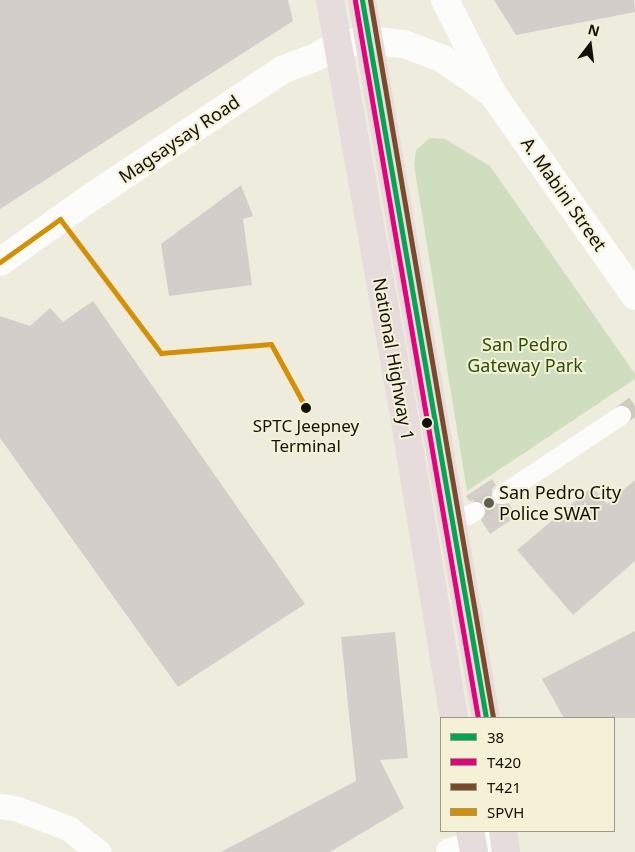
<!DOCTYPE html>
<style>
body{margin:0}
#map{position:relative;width:635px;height:852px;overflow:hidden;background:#eeecdd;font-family:"Noto Sans",sans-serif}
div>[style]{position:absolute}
.green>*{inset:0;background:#cfdebf}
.building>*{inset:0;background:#d4cecb}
.pedestrian-tunnel>*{height:19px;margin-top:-9.5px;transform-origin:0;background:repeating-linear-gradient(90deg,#cdcbbd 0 19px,transparent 0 28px)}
.pedestrian>*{height:19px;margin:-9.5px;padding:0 9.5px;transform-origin:9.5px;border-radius:9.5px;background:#fcfcfa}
.minor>*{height:25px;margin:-12.5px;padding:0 12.5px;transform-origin:12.5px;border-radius:12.5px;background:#fcfcfa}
.tertiary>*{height:28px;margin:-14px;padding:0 14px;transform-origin:14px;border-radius:14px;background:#fcfcfa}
.secondary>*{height:28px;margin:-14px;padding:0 14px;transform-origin:14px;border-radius:14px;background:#fcfcfa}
.trunk>*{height:28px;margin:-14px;padding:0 14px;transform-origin:14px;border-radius:14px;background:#e6dcdc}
.bus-1>*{height:5px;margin:-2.5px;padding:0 2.5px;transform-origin:2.5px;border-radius:2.5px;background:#00a651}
.bus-2>*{height:5px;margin:-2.5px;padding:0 2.5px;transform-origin:2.5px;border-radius:2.5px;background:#e5007d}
.bus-3>*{height:5px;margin:-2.5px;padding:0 2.5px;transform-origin:2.5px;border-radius:2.5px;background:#7a4b2a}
.bus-4>*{height:5px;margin:-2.5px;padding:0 2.5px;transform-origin:2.5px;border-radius:2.5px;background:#d59001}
.dots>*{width:14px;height:14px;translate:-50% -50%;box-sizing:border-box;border:2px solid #f5f1d6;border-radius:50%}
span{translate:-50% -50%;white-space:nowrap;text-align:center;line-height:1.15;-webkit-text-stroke:4px #f5f1d6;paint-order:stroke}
.bus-label{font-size:17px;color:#131208}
.street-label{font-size:18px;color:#131208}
.park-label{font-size:18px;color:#295106}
.poi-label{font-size:18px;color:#131208}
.left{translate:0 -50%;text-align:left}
.legend{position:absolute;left:440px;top:717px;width:175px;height:115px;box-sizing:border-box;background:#f5f1d6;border:1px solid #9b9884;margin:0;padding:6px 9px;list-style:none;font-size:15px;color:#131208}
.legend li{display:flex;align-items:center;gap:10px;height:25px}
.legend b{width:25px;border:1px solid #9b9884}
.north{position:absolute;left:565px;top:20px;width:50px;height:50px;-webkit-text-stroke:4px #f5f1d6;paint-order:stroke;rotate:15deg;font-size:14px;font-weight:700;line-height:20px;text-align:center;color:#131208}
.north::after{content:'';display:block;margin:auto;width:18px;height:22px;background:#131208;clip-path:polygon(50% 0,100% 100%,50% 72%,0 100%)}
</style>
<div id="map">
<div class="green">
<i style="clip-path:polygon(430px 138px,445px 139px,490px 166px,635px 374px,635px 379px,467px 491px,414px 165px,416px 150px)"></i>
</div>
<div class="building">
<i style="clip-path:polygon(0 0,288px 0,293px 21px,0 209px)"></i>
<i style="clip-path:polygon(494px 0,634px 0,635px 12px,516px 35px)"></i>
<i style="clip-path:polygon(241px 185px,253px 216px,243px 219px,252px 285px,169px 296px,161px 244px)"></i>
<i style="clip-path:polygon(93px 301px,305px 604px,178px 687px,0 438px,0 316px,30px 326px,50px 308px,63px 322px)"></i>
<i style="clip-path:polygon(492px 479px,496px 485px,492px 489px,492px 500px,497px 504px,508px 503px,517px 516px,490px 534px,481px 520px,486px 512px,484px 505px,476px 500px,469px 501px,466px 496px)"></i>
<i style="clip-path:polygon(635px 480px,635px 561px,573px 615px,517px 550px,592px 487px,607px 504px)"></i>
<i style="clip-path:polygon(635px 631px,635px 718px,564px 718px,542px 679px)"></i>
<i style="clip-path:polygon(395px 632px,408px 758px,380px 760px,404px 808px,330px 852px,221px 852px,356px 781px,341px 637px)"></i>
</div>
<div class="pedestrian-tunnel">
<i style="left:621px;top:415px;width:17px;rotate:-36deg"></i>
<i style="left:475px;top:511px;width:32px;rotate:-32deg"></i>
</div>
<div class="pedestrian">
<i style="left:502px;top:494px;width:143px;rotate:-33.6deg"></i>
<i style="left:450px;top:519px;width:18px;rotate:-13deg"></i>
<i style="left:468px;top:515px;width:8px;rotate:-30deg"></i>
</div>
<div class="minor">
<i style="left:0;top:806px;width:15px;rotate:8deg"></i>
<i style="left:15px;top:808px;width:57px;rotate:20.7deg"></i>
<i style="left:68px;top:828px;width:39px;rotate:38deg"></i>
</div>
<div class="tertiary">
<i style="left:450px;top:852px;width:24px;rotate:-15deg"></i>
<i style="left:473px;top:846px;width:31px;rotate:-7deg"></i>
</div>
<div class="secondary">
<i style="left:445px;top:0;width:104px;rotate:63.2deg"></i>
<i style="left:492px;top:93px;width:248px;rotate:54.8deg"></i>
<i style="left:0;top:262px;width:114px;rotate:-35.4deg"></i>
<i style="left:93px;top:196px;width:227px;rotate:-33.7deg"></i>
<i style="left:282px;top:70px;width:34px;rotate:-21deg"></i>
<i style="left:314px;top:58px;width:26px;rotate:-29deg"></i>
<i style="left:337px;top:45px;width:32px;rotate:-9deg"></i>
<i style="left:369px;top:40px;width:35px;rotate:7deg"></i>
<i style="left:404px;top:44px;width:42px;rotate:21deg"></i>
<i style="left:443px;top:59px;width:60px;rotate:34.8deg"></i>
</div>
<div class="trunk">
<i style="left:330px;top:0;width:435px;rotate:79.9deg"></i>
<i style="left:406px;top:428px;width:294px;rotate:80.6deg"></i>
<i style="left:362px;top:0;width:729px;rotate:80.2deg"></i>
<i style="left:470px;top:831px;width:21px;rotate:79deg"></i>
<i style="left:503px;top:831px;width:21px;rotate:82deg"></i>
</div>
<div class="bus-1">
<i style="left:362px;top:0;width:729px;rotate:80.2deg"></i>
</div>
<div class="bus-2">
<i style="left:355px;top:1px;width:727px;rotate:80.27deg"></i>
</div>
<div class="bus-3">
<i style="left:370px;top:0;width:727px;rotate:80.27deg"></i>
</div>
<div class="bus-4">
<i style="left:60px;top:219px;width:168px;rotate:53deg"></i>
<i style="left:0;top:262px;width:74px;rotate:-35.6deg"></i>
<i style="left:161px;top:353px;width:110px;rotate:-4.7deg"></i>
<i style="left:271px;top:344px;width:73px;rotate:61.3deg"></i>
</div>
<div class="dots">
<i style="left:306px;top:408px;background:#131208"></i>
<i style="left:427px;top:423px;background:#131208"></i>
<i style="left:489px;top:503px;background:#605e53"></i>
</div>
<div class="bus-label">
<span style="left:306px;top:436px">SPTC Jeepney<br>Terminal</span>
</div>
<div class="street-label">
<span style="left:179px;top:139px;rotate:-34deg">Magsaysay Road</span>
<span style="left:564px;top:194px;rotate:55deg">A. Mabini Street</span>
<span style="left:394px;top:359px;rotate:80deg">National Highway 1</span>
</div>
<div class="park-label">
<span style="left:525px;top:355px">San Pedro<br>Gateway Park</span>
</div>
<div class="poi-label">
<span class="left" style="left:499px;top:503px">San Pedro City<br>Police SWAT</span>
</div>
<ul class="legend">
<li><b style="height:6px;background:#00a651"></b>38</li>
<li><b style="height:6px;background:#e5007d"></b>T420</li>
<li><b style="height:6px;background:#7a4b2a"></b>T421</li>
<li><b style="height:6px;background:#d59001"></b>SPVH</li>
</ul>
<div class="north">N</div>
</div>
